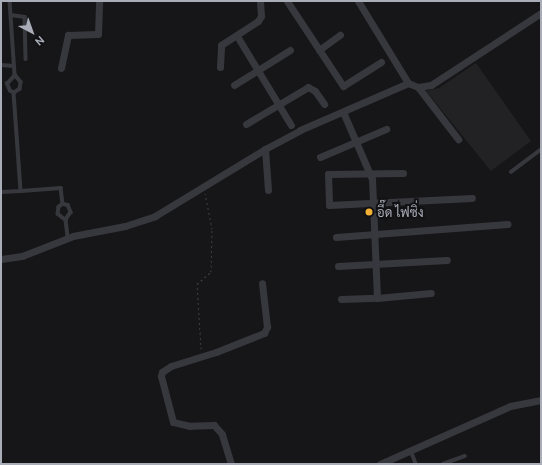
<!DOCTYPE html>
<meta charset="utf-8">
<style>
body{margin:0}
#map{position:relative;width:542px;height:465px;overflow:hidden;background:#161618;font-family:Ubuntu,Sarabun,sans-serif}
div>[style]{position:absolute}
.built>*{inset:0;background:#222225}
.path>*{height:1px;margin-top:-0.5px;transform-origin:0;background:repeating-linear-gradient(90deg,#3d3f44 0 2px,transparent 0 5px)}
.lane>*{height:3.5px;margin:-1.75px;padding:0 1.75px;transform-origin:1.75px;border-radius:1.75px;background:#37383d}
.street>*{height:7px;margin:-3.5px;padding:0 3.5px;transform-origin:3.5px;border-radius:3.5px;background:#37383d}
.dots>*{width:11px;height:11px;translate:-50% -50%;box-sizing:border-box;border:2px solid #111113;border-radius:50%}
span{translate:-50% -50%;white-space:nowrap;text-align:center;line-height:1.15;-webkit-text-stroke:4px #111113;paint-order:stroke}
.poi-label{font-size:13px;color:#a8adb8}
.left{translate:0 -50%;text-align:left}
.frame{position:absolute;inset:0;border:2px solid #a8adb8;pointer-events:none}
.north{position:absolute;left:12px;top:12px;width:40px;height:40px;-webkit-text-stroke:3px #111113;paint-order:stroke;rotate:139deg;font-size:11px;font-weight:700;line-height:16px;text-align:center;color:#a8adb8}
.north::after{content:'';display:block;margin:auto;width:14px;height:18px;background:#a8adb8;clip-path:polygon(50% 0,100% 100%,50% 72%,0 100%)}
</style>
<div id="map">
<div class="built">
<i style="clip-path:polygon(476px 63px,531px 141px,491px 171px,426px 91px,439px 88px)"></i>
</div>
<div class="path">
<i style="left:201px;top:349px;width:65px;rotate:-93.5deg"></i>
<i style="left:197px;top:284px;width:18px;rotate:-41deg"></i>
<i style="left:211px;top:272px;width:43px;rotate:-88.7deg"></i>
<i style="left:212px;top:229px;width:36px;rotate:-101deg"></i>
</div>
<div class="lane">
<i style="left:10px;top:1px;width:74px;rotate:86.1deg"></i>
<i style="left:15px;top:75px;width:9px;rotate:49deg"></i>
<i style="left:21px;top:82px;width:7px;rotate:98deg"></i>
<i style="left:20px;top:89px;width:7px;rotate:146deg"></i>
<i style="left:14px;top:93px;width:98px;rotate:85.9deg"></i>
<i style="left:21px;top:191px;width:40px;rotate:-4.3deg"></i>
<i style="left:61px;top:188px;width:16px;rotate:83deg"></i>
<i style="left:63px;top:204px;width:5px;rotate:11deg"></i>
<i style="left:68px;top:205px;width:8px;rotate:67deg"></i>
<i style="left:71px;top:212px;width:9px;rotate:122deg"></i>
<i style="left:66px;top:220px;width:17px;rotate:83deg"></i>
<i style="left:11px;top:15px;width:14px;rotate:8deg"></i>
<i style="left:25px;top:17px;width:42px;rotate:88.6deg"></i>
<i style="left:1px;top:65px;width:13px;rotate:4deg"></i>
<i style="left:14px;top:93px;width:4px;rotate:-153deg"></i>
<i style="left:10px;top:91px;width:8px;rotate:-113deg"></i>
<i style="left:7px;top:84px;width:12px;rotate:-48deg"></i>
<i style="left:511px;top:172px;width:38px;rotate:-37deg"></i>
<i style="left:1px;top:192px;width:20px;rotate:-3deg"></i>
<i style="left:63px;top:204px;width:5px;rotate:143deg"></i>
<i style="left:59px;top:207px;width:7px;rotate:98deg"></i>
<i style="left:58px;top:214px;width:10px;rotate:37deg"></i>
<i style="left:411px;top:450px;width:15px;rotate:70deg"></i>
<i style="left:443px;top:464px;width:23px;rotate:-20deg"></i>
</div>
<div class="street">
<i style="left:287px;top:1px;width:102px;rotate:56.6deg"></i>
<i style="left:343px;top:86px;width:45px;rotate:-32.3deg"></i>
<i style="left:358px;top:1px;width:96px;rotate:58.6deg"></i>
<i style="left:237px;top:36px;width:104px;rotate:58.8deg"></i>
<i style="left:319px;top:50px;width:26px;rotate:-36deg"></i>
<i style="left:220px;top:67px;width:22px;rotate:-87deg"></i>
<i style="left:221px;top:45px;width:44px;rotate:-33deg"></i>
<i style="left:258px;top:21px;width:6px;rotate:-59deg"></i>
<i style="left:261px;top:16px;width:15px;rotate:-94deg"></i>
<i style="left:61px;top:68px;width:34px;rotate:-78deg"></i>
<i style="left:68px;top:35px;width:30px;rotate:-2deg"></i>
<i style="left:98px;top:34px;width:33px;rotate:-88deg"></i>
<i style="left:234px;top:85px;width:66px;rotate:-32deg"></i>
<i style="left:418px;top:87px;width:66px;rotate:52.4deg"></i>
<i style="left:246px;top:124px;width:72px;rotate:-30.8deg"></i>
<i style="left:308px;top:87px;width:8px;rotate:30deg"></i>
<i style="left:315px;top:91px;width:16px;rotate:55deg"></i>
<i style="left:265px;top:149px;width:41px;rotate:85.8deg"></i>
<i style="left:320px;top:157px;width:72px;rotate:-23deg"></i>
<i style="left:403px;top:173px;width:75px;rotate:179.2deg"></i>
<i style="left:328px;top:174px;width:31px;rotate:88deg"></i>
<i style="left:329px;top:205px;width:143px;rotate:-2.8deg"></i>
<i style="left:336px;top:237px;width:172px;rotate:-4.3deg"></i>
<i style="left:1px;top:259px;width:21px;rotate:-8deg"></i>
<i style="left:22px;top:256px;width:55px;rotate:-21.4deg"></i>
<i style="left:73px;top:236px;width:53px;rotate:-10.9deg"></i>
<i style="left:125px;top:226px;width:32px;rotate:-18deg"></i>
<i style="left:155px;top:216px;width:129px;rotate:-31.3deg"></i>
<i style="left:265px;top:149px;width:40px;rotate:-28deg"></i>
<i style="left:300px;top:130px;width:118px;rotate:-23.5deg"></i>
<i style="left:408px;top:83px;width:11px;rotate:22deg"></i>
<i style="left:418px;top:87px;width:13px;rotate:-9deg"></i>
<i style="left:431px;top:85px;width:131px;rotate:-33.2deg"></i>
<i style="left:338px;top:266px;width:109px;rotate:-3.2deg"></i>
<i style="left:377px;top:298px;width:54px;rotate:-5.3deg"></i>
<i style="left:341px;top:299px;width:36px;rotate:-2deg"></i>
<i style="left:377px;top:298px;width:119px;rotate:-92.4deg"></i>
<i style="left:372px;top:179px;width:73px;rotate:-113.4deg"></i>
<i style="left:231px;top:464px;width:31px;rotate:-107deg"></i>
<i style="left:222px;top:434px;width:12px;rotate:-132deg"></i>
<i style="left:214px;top:425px;width:24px;rotate:178deg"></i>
<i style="left:190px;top:426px;width:17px;rotate:-167deg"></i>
<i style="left:173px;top:422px;width:48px;rotate:-104.6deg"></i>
<i style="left:161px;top:376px;width:4px;rotate:-76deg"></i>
<i style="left:162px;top:372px;width:11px;rotate:-34deg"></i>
<i style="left:171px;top:366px;width:47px;rotate:-17.3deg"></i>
<i style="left:216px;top:352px;width:52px;rotate:-21.6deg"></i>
<i style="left:264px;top:333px;width:7px;rotate:-63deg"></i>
<i style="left:267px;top:327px;width:44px;rotate:-96.5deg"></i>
<i style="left:380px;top:464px;width:142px;rotate:-24deg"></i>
<i style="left:510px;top:406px;width:32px;rotate:-11deg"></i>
</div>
<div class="dots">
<i style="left:369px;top:212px;background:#f2b134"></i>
</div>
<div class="poi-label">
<span class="left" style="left:377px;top:212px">อี๊ด ไฟซิ่ง</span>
</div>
<div class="frame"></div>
<div class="north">N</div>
</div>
